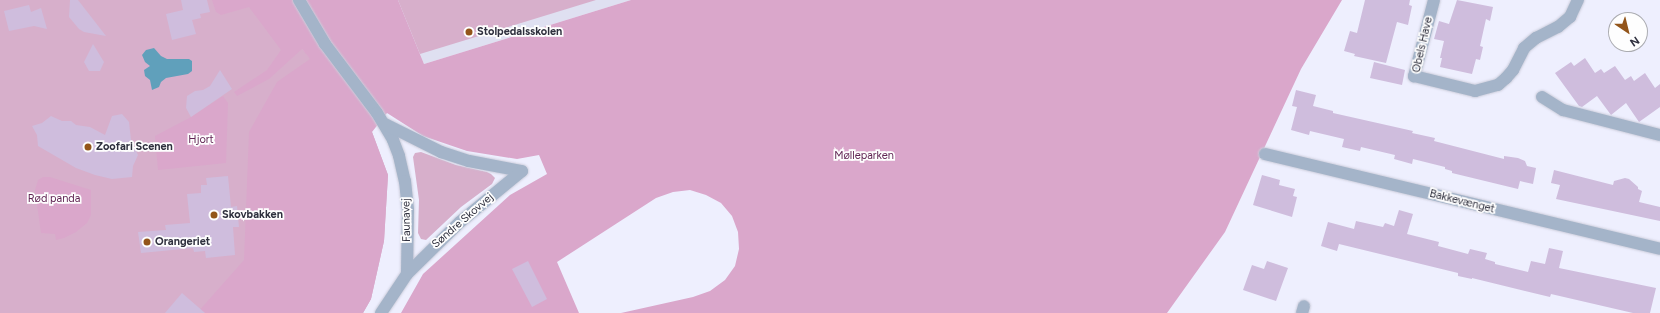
<!DOCTYPE html>
<meta charset="utf-8">
<style>
body{margin:0}
#map{position:relative;width:1660px;height:313px;overflow:hidden;background:#eeeffe;font-family:Figtree,sans-serif}
div>[style]{position:absolute}
.built>*{inset:0;background:#dfe0f1}
.green>*{inset:0;background:#d7afcb}
.forest>*{inset:0;background:#daa7cb}
.water>*{inset:0;background:#60a0bb}
.building>*{inset:0;background:#cfbddd}
.roads{filter:drop-shadow(0 0 1px #cccddb) drop-shadow(0 0 1px #cccddb)}
.minor>*{height:12px;margin:-6px;padding:0 6px;transform-origin:6px;border-radius:6px;background:#a4b4c9}
.dots>*{width:11px;height:11px;translate:-50% -50%;box-sizing:border-box;border:2px solid #fefefe;border-radius:50%}
span{translate:-50% -50%;white-space:nowrap;text-align:center;line-height:1.15;-webkit-text-stroke:3.5px #fefefe;paint-order:stroke}
.poi-label{font-size:11px;color:#2f303e;font-weight:700}
.left{translate:0 -50%;text-align:left}
.street-label{font-size:11px;color:#2f303e}
.park-label{font-size:11px;color:#612554}
.north{position:absolute;left:1608px;top:12px;width:40px;height:40px;box-sizing:border-box;background:#fefefe;border:1px solid #abacb1;border-radius:50%;rotate:145deg;font-size:11px;font-weight:700;line-height:16px;text-align:center;color:#2f303e}
.north::after{content:'';display:block;margin:auto;width:14px;height:18px;background:#93551a;clip-path:polygon(50% 0,100% 100%,50% 72%,0 100%)}
</style>
<div id="map">
<div class="built">
<i style="clip-path:polygon(398px 0,631px 0,424px 64px)"></i>
</div>
<div class="green">
<i style="clip-path:polygon(0 0,274px 0,300px 46px,372px 132px,388px 175px,384px 241px,371px 299px,363px 313px,0 313px)"></i>
<i style="clip-path:polygon(398px 0,596px 0,420px 54px)"></i>
<i style="clip-path:polygon(421px 152px,456px 165px,487px 172px,491px 174px,495px 178px,492px 184px,461px 207px,426px 240px,421px 239px,418px 233px,419px 200px,413px 157px,415px 153px)"></i>
</div>
<div class="forest">
<i style="clip-path:polygon(212px 0,398px 0,424px 64px,631px 0,1342px 0,1301px 69px,1225px 232px,1167px 313px,621px 313px,693px 297px,710px 291px,725px 280px,735px 266px,739px 249px,738px 232px,732px 216px,721px 203px,706px 195px,690px 190px,673px 192px,656px 198px,557px 262px,579px 313px,401px 313px,423px 274px,510px 195px,547px 174px,539px 155px,517px 159px,467px 151px,423px 136px,387px 113px,372px 132px,388px 175px,384px 241px,371px 299px,363px 313px,197px 313px,244px 260px,249px 132px,277px 82px,310px 59px,302px 49px,269px 79px,237px 96px,234px 92px,267px 70px,281px 50px,249px 7px,221px 15px,216px 12px)"></i>
<i style="clip-path:polygon(223px 96px,228px 103px,226px 163px,158px 170px,155px 136px,191px 117px)"></i>
<i style="clip-path:polygon(43px 177px,50px 177px,91px 190px,91px 215px,87px 223px,76px 232px,64px 238px,56px 240px,55px 234px,41px 233px,35px 190px,38px 180px)"></i>
</div>
<div class="water">
<i style="clip-path:polygon(154px 48px,161px 56px,167px 59px,189px 59px,192px 61px,192px 71px,188px 74px,166px 78px,161px 82px,159px 87px,152px 90px,150px 80px,145px 76px,144px 70px,150px 66px,145px 62px,142px 55px,146px 50px)"></i>
</div>
<div class="building">
<i style="clip-path:polygon(70px 0,78px 0,106px 36px,84px 32px,79px 29px,69px 17px)"></i>
<i style="clip-path:polygon(181px 0,207px 0,210px 12px,200px 14px,201px 18px,192px 20px,196px 34px,172px 40px,166px 14px,183px 10px)"></i>
<i style="clip-path:polygon(1365px 0,1410px 0,1409px 5px,1412px 6px,1408px 25px,1397px 22px,1386px 63px,1354px 56px,1355px 54px,1344px 51px,1350px 31px,1357px 33px)"></i>
<i style="clip-path:polygon(1457px 0,1493px 7px,1490px 21px,1486px 19px,1480px 46px,1483px 47px,1480px 60px,1476px 59px,1472px 74px,1440px 67px,1442px 58px,1440px 58px,1444px 41px,1434px 39px,1439px 21px,1449px 24px)"></i>
<i style="clip-path:polygon(29px 5px,31px 12px,41px 8px,47px 29px,34px 26px,9px 31px,4px 11px)"></i>
<i style="clip-path:polygon(93px 44px,104px 62px,100px 71px,89px 71px,84px 62px)"></i>
<i style="clip-path:polygon(1585px 58px,1595px 73px,1601px 69px,1604px 73px,1615px 66px,1625px 80px,1631px 76px,1634px 81px,1645px 73px,1655px 88px,1660px 84px,1660px 107px,1639px 122px,1626px 103px,1611px 115px,1597px 96px,1582px 107px,1579px 106px,1555px 73px,1571px 62px,1574px 66px)"></i>
<i style="clip-path:polygon(1374px 62px,1405px 70px,1402px 85px,1370px 78px)"></i>
<i style="clip-path:polygon(220px 70px,232px 89px,191px 117px,186px 108px,187px 96px,195px 91px,203px 90px,210px 86px)"></i>
<i style="clip-path:polygon(1296px 90px,1316px 95px,1313px 106px,1333px 111px,1333px 113px,1413px 131px,1412px 133px,1435px 138px,1434px 141px,1504px 159px,1504px 156px,1518px 158px,1525px 161px,1527px 166px,1536px 168px,1533px 184px,1520px 181px,1518px 189px,1452px 173px,1452px 171px,1445px 169px,1445px 167px,1413px 159px,1412px 164px,1394px 159px,1395px 155px,1361px 147px,1360px 151px,1342px 147px,1344px 139px,1310px 131px,1309px 135px,1291px 130px,1297px 107px,1292px 106px)"></i>
<i style="clip-path:polygon(122px 114px,129px 122px,131px 140px,138px 155px,133px 166px,132px 177px,112px 179px,95px 175px,76px 168px,38px 146px,37px 135px,32px 126px,42px 123px,51px 116px,62px 121px,71px 121px,76px 125px,90px 127px,105px 135px,112px 116px)"></i>
<i style="clip-path:polygon(1554px 170px,1613px 185px,1614px 181px,1625px 178px,1629px 179px,1638px 187px,1638px 189px,1642px 191px,1639px 202px,1660px 207px,1660px 221px,1556px 199px,1560px 185px,1551px 183px)"></i>
<i style="clip-path:polygon(1262px 175px,1280px 180px,1279px 185px,1295px 189px,1293px 196px,1297px 197px,1292px 217px,1253px 205px)"></i>
<i style="clip-path:polygon(228px 176px,231px 207px,237px 206px,239px 227px,233px 227px,235px 255px,206px 258px,205px 251px,194px 252px,193px 248px,141px 253px,138px 232px,166px 230px,165px 225px,190px 223px,187px 194px,201px 193px,201px 185px,207px 185px,206px 178px)"></i>
<i style="clip-path:polygon(1399px 210px,1413px 214px,1407px 234px,1439px 242px,1438px 246px,1468px 254px,1470px 249px,1487px 253px,1485px 259px,1495px 262px,1495px 264px,1528px 272px,1531px 261px,1545px 264px,1549px 248px,1563px 251px,1559px 268px,1656px 288px,1650px 313px,1633px 313px,1551px 294px,1550px 297px,1472px 278px,1472px 279px,1458px 276px,1458px 273px,1339px 244px,1337px 251px,1321px 246px,1328px 222px,1354px 229px,1356px 221px,1383px 227px,1385px 223px,1394px 226px)"></i>
<i style="clip-path:polygon(528px 261px,547px 299px,532px 307px,512px 269px)"></i>
<i style="clip-path:polygon(1267px 261px,1288px 268px,1276px 301px,1243px 290px,1252px 265px,1264px 269px)"></i>
<i style="clip-path:polygon(182px 293px,205px 313px,165px 313px)"></i>
</div>
<div class="roads">
<div class="minor">
<i style="left:299px;top:0;width:51px;rotate:59.4deg"></i>
<i style="left:325px;top:44px;width:86px;rotate:53deg"></i>
<i style="left:377px;top:113px;width:31px;rotate:59deg"></i>
<i style="left:393px;top:140px;width:17px;rotate:69deg"></i>
<i style="left:399px;top:156px;width:26px;rotate:77deg"></i>
<i style="left:405px;top:181px;width:29px;rotate:84deg"></i>
<i style="left:408px;top:210px;width:64px;rotate:90.9deg"></i>
<i style="left:1434px;top:0;width:79px;rotate:104.7deg"></i>
<i style="left:1414px;top:76px;width:63px;rotate:13.8deg"></i>
<i style="left:1475px;top:91px;width:24px;rotate:-15deg"></i>
<i style="left:1498px;top:85px;width:11px;rotate:-41deg"></i>
<i style="left:1506px;top:78px;width:11px;rotate:-49deg"></i>
<i style="left:1513px;top:70px;width:25px;rotate:-63deg"></i>
<i style="left:1524px;top:48px;width:16px;rotate:-40deg"></i>
<i style="left:1536px;top:38px;width:25px;rotate:-27deg"></i>
<i style="left:1558px;top:27px;width:16px;rotate:-40deg"></i>
<i style="left:1570px;top:17px;width:19px;rotate:-65deg"></i>
<i style="left:1542px;top:97px;width:25px;rotate:32deg"></i>
<i style="left:1563px;top:110px;width:100px;rotate:14.5deg"></i>
<i style="left:385px;top:124px;width:63px;rotate:26.6deg"></i>
<i style="left:441px;top:152px;width:29px;rotate:18deg"></i>
<i style="left:469px;top:161px;width:54px;rotate:10.7deg"></i>
<i style="left:1265px;top:154px;width:406px;rotate:13.5deg"></i>
<i style="left:381px;top:313px;width:47px;rotate:-56.3deg"></i>
<i style="left:407px;top:274px;width:74px;rotate:-44.5deg"></i>
<i style="left:460px;top:222px;width:80px;rotate:-39.4deg"></i>
<i style="left:1302px;top:313px;width:7px;rotate:-74deg"></i>
</div>
</div>
<div class="dots">
<i style="left:469px;top:32px;background:#93551a"></i>
<i style="left:88px;top:147px;background:#93551a"></i>
<i style="left:214px;top:215px;background:#93551a"></i>
<i style="left:147px;top:242px;background:#93551a"></i>
</div>
<div class="poi-label">
<span class="left" style="left:477px;top:32px">Stolpedalsskolen</span>
<span class="left" style="left:96px;top:147px">Zoofari Scenen</span>
<span class="left" style="left:222px;top:215px">Skovbakken</span>
<span class="left" style="left:155px;top:242px">Orangeriet</span>
</div>
<div class="street-label">
<span style="left:1423px;top:45px;rotate:-77deg">Obels Have</span>
<span style="left:1462px;top:202px;rotate:14deg">Bakkevænget</span>
<span style="left:407px;top:220px;rotate:-91deg">Faunavej</span>
<span style="left:463px;top:221px;rotate:-41deg">Søndre Skovvej</span>
</div>
<div class="park-label">
<span style="left:201px;top:140px">Hjort</span>
<span style="left:864px;top:156px">Mølleparken</span>
<span style="left:54px;top:199px">Rød panda</span>
</div>
<div class="north">N</div>
</div>
